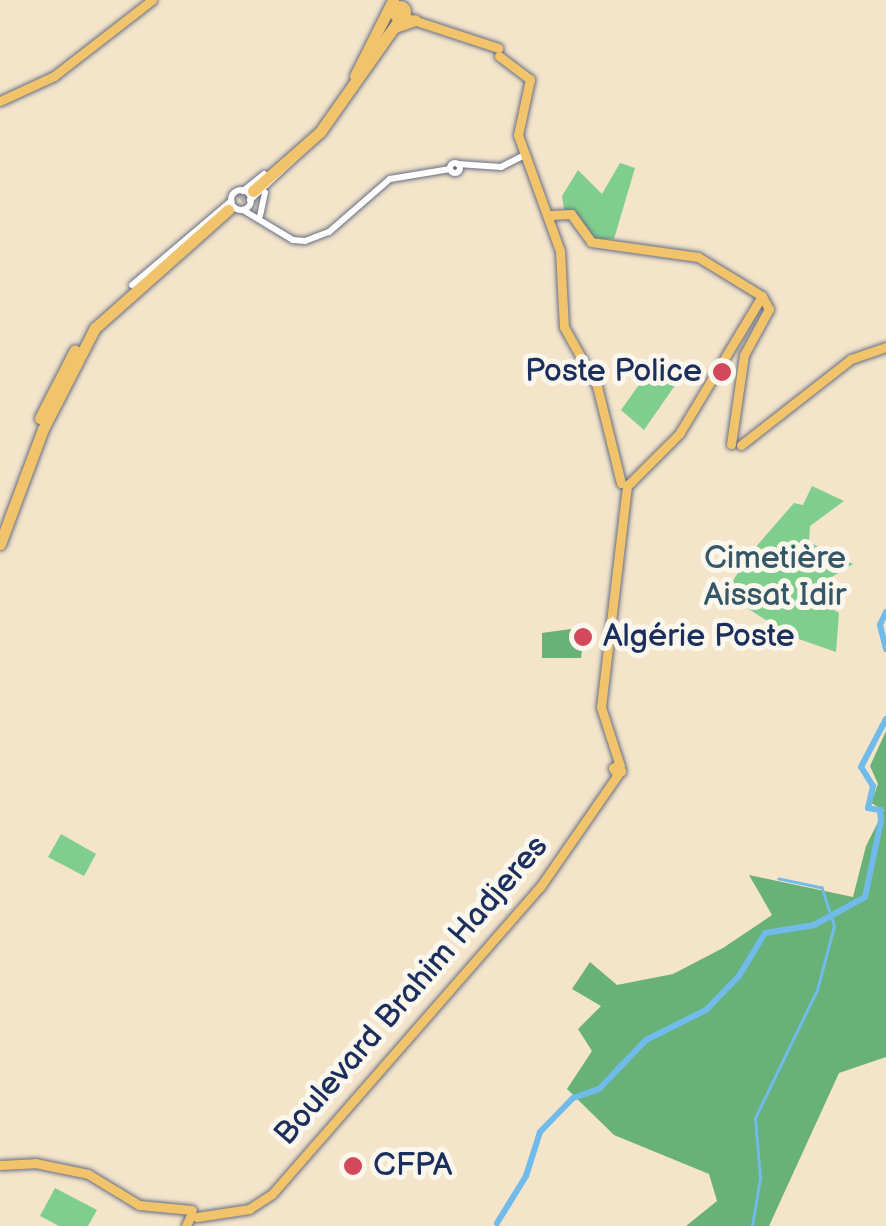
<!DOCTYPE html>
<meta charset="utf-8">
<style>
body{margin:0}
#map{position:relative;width:886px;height:1226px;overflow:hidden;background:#f3e4ca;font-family:"Balsamiq Sans",sans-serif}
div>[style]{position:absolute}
.green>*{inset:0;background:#80ce8d}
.forest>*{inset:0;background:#68b178}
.stream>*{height:2.5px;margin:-1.25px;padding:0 1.25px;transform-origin:1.25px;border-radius:1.25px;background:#71bbea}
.river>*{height:6px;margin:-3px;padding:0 3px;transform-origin:3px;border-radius:3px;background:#71bbea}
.highway-tunnel>*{height:11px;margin-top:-5.5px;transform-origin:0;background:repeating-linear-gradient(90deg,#c8c0b4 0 11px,transparent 0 16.5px)}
.roads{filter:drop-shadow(0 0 2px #676e84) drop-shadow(0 0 2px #676e84)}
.minor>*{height:6px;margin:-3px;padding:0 3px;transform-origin:3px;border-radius:3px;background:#fff}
.minor>.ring{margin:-3px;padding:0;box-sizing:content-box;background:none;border:6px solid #fff;border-radius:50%}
.major>*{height:9px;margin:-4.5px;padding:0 4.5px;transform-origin:4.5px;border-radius:4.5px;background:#f1c36a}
.highway>*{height:11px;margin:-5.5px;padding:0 5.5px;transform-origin:5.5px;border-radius:5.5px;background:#f1c36a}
.highway>.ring{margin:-5.5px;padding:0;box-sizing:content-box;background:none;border:11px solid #f1c36a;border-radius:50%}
.dots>*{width:28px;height:28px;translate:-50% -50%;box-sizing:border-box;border:5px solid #fbf7ec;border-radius:50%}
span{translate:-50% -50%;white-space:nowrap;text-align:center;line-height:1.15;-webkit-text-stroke:10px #fbf7ec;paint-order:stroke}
.poi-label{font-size:32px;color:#1b2f5e}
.right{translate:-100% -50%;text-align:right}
.left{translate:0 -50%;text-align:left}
.park-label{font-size:32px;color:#34576a}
.street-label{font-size:32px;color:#1b2f5e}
</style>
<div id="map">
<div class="green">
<i style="clip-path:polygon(620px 163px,635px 168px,614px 239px,591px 239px,564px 209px,562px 196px,578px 170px,602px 194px)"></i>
<i style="clip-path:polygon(651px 368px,676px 384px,644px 430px,621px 410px)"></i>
<i style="clip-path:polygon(812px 486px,844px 501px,810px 526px,809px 542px,853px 564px,806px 593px,839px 613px,836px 652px,793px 637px,725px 594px,748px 556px,794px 503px,803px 505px)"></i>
<i style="clip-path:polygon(61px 834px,96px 854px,84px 876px,48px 857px)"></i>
<i style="clip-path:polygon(55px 1188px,97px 1210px,88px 1226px,59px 1226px,40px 1216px)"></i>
</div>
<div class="forest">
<i style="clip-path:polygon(585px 627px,581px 658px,542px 658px,542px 633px)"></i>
<i style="clip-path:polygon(886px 731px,886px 1057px,839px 1073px,769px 1226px,686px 1226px,717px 1201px,709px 1174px,614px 1135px,567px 1089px,592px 1051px,578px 1029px,601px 1006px,572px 989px,590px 962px,617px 985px,673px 974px,723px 948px,772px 915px,749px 875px,853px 897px,866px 846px,884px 810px,871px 803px,878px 784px,870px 766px)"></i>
</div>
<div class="stream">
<i style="left:752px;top:1226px;width:49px;rotate:-80.5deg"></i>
<i style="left:760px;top:1178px;width:60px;rotate:-94.8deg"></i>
<i style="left:755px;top:1118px;width:142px;rotate:-64.2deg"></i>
<i style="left:817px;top:990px;width:66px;rotate:-75.1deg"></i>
<i style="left:834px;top:926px;width:40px;rotate:-108deg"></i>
<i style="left:822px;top:888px;width:44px;rotate:-168.2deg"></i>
</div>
<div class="river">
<i style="left:886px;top:612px;width:14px;rotate:115deg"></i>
<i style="left:880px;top:625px;width:25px;rotate:76deg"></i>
<i style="left:497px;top:1223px;width:55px;rotate:-58.3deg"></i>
<i style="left:526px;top:1176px;width:46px;rotate:-72.3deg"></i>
<i style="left:540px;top:1132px;width:47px;rotate:-45.9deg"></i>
<i style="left:573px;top:1098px;width:28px;rotate:-19deg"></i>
<i style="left:599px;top:1089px;width:68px;rotate:-46.2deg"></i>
<i style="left:646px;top:1040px;width:67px;rotate:-26.6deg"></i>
<i style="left:706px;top:1010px;width:47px;rotate:-45.9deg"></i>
<i style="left:739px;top:976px;width:50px;rotate:-58.8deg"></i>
<i style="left:765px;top:933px;width:50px;rotate:-9.3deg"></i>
<i style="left:814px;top:925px;width:58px;rotate:-28.8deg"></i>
<i style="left:865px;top:897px;width:78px;rotate:-78.1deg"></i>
<i style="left:881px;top:821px;width:11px;rotate:-95deg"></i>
<i style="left:880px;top:810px;width:12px;rotate:-171deg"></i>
<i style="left:868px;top:808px;width:23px;rotate:-77deg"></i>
<i style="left:873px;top:786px;width:22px;rotate:-122deg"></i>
<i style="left:861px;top:767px;width:54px;rotate:-62.5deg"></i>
</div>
<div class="highway-tunnel">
<i style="left:226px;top:208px;width:33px;rotate:-38deg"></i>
</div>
<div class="roads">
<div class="minor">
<i class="ring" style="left:450px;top:163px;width:4px;height:4px"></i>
<i style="left:458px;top:164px;width:43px;rotate:4deg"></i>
<i style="left:501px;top:167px;width:27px;rotate:-27deg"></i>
<i class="ring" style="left:231px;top:190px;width:14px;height:14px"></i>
<i style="left:243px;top:191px;width:27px;rotate:-39deg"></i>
<i style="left:250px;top:200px;width:78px;rotate:-42.9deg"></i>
<i style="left:243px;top:210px;width:58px;rotate:31deg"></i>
<i style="left:293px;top:240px;width:12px;rotate:5deg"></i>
<i style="left:305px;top:241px;width:26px;rotate:-21deg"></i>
<i style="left:329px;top:232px;width:81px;rotate:-41deg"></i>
<i style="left:390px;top:179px;width:61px;rotate:-9.5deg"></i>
<i style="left:260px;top:216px;width:24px;rotate:-78deg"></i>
<i style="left:132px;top:285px;width:130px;rotate:-40.3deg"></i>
</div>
<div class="major">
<i style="left:410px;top:19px;width:93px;rotate:18.2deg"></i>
<i style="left:499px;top:56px;width:39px;rotate:37deg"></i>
<i style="left:530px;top:79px;width:57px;rotate:102.1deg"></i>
<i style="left:518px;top:135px;width:123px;rotate:70.1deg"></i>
<i style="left:560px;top:251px;width:76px;rotate:87deg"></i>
<i style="left:564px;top:327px;width:68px;rotate:60.8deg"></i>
<i style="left:597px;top:386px;width:100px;rotate:76.1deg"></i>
<i style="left:0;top:101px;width:60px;rotate:-24.8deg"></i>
<i style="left:54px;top:76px;width:124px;rotate:-37.8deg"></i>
<i style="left:551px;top:215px;width:20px;rotate:-3deg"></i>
<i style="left:571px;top:214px;width:34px;rotate:54deg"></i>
<i style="left:591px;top:242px;width:108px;rotate:8deg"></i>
<i style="left:698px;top:257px;width:75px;rotate:31.4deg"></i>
<i style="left:741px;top:445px;width:140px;rotate:-38deg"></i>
<i style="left:851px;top:359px;width:37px;rotate:-19deg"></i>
<i style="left:627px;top:486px;width:74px;rotate:-45deg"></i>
<i style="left:679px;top:434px;width:161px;rotate:-59deg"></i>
<i style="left:762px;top:296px;width:15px;rotate:62deg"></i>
<i style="left:769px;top:309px;width:52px;rotate:118.5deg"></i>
<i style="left:744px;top:355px;width:90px;rotate:98.3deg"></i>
<i style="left:618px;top:765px;width:7px;rotate:63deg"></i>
<i style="left:621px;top:771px;width:5px;rotate:158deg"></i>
<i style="left:616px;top:773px;width:6px;rotate:-121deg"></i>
<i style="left:613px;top:768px;width:6px;rotate:-31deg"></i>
<i style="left:620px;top:766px;width:62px;rotate:-107.9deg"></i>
<i style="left:601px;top:707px;width:222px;rotate:-83.3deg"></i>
<i style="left:0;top:1165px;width:35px;rotate:-3deg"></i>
<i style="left:35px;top:1163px;width:54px;rotate:11.7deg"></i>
<i style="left:88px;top:1174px;width:60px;rotate:31.3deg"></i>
<i style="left:139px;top:1205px;width:53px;rotate:5.4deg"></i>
<i style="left:197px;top:1217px;width:53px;rotate:-8.7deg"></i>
<i style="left:249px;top:1209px;width:27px;rotate:-33deg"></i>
<i style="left:272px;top:1194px;width:408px;rotate:-48.9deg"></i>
<i style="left:540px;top:887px;width:139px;rotate:-55.3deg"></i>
<i style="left:186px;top:1226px;width:10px;rotate:-66deg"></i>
</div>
<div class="highway">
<i class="ring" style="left:394.5px;top:6.5px;width:0;height:0"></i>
<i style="left:395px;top:27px;width:21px;rotate:-19deg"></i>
<i style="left:355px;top:76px;width:85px;rotate:-63.4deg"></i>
<i style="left:253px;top:191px;width:89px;rotate:-41.4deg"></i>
<i style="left:320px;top:132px;width:141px;rotate:-54.8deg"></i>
<i style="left:40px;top:418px;width:76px;rotate:-62.8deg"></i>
<i style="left:0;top:544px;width:123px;rotate:-69.5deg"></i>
<i style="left:43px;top:429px;width:114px;rotate:-62.8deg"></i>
<i style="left:95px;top:328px;width:178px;rotate:-41.6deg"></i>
</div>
</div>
<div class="dots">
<i style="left:722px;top:372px;background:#d1495b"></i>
<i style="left:583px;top:637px;background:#d1495b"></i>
<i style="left:353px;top:1166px;background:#d1495b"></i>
</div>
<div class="poi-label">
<span class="right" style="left:702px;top:372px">Poste Police</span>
<span class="left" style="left:603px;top:637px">Algérie Poste</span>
<span class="left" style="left:373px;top:1166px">CFPA</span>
</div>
<div class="park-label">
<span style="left:775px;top:578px">Cimetière<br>Aissat Idir</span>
</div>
<div class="street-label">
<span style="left:412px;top:991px;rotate:-49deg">Boulevard Brahim Hadjeres</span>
</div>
</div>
